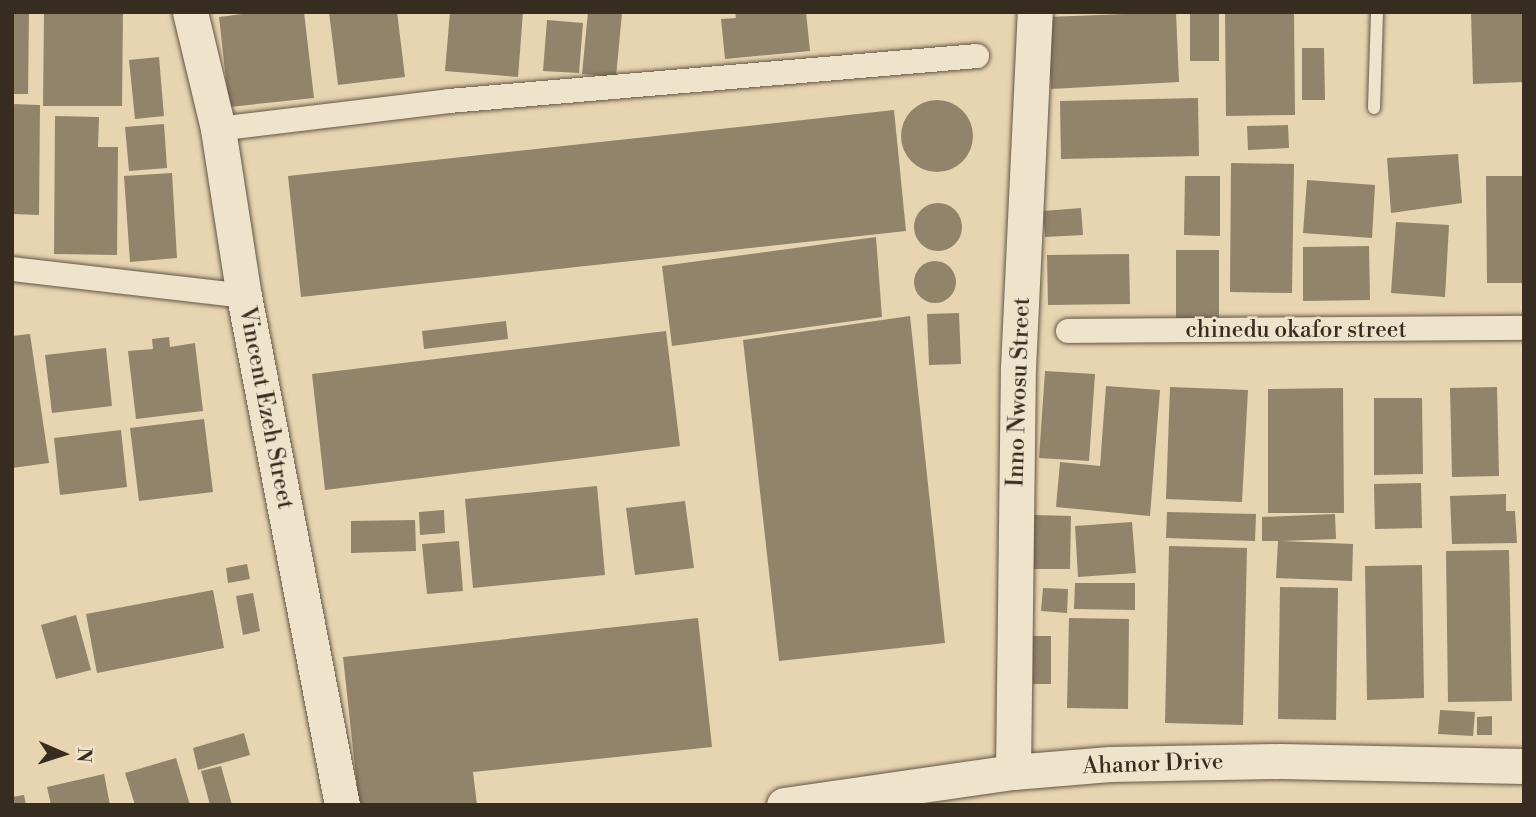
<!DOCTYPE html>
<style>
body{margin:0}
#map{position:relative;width:1536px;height:817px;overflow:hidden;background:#e7d4b1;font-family:"Libre Bodoni",serif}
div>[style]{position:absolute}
.building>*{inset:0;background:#92836b}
.round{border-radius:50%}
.roads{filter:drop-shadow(0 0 2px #625644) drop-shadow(0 0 2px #625644)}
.lane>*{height:12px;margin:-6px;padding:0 6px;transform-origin:6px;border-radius:6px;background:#efe3cc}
.street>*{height:24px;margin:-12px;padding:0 12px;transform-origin:12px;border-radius:12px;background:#efe3cc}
.secondary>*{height:35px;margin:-17.5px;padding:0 17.5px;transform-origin:17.5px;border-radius:17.5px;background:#efe3cc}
span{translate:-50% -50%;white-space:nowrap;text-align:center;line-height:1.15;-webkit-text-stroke:5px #efe3cc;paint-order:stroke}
.street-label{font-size:23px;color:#362c20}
.frame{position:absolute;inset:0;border:14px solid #362c20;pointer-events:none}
.north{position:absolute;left:28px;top:719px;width:70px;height:70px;-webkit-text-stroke:5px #efe3cc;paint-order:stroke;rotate:93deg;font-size:19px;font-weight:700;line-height:28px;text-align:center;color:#362c20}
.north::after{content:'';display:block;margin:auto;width:24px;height:32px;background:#362c20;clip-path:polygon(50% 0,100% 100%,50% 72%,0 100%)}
</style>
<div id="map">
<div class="building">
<i style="clip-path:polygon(12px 12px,29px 12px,28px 94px,12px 94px)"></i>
<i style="clip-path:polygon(44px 12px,123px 12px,122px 106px,43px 106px)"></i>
<i style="clip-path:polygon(258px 12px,304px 12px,314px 98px,229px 107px,219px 17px)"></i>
<i style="clip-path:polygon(329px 12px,397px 12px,405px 77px,338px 85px)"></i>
<i style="clip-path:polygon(450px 12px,523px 12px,518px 77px,445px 71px)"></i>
<i style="clip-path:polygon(588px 12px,622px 13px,616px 77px,582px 74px)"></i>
<i style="clip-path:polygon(735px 12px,806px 12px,810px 51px,725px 59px,721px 19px,736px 18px)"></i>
<i style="clip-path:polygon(1176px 12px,1179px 82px,1051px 89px,1047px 17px)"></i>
<i style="clip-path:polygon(1190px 12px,1219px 12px,1219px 61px,1190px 61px)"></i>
<i style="clip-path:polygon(1225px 12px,1294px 12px,1295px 115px,1226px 116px)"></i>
<i style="clip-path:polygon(1471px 12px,1524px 12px,1524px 82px,1473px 84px)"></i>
<i style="clip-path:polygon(547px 20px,583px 23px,579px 73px,543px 71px)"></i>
<i style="clip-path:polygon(1302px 48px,1324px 48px,1325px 100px,1302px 100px)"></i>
<i style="clip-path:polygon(159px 57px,164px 116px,135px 119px,129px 60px)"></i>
<i style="clip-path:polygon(1198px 98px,1199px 156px,1061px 159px,1060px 101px)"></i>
<i class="round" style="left:901px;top:100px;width:72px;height:72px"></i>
<i style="clip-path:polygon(12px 104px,40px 105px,39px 215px,12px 214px)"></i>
<i style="clip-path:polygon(894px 110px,906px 231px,301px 297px,288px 176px)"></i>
<i style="clip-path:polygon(55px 116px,99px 117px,98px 147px,118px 147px,117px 255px,54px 254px)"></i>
<i style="clip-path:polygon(164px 124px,167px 168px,129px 171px,125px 127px)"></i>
<i style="clip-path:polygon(1288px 125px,1289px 148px,1248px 150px,1247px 126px)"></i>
<i style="clip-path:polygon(1458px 154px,1462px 203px,1391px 213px,1387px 158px)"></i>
<i style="clip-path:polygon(1231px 163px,1294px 164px,1292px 293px,1230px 292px)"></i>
<i style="clip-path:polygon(172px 173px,177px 258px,130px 262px,124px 176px)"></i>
<i style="clip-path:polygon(1185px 176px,1220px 176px,1220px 236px,1184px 235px)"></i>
<i style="clip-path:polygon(1486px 176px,1524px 176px,1524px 283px,1487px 283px)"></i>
<i style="clip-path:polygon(1307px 180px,1375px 185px,1372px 238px,1303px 233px)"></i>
<i class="round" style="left:914px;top:203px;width:48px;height:48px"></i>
<i style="clip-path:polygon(1081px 208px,1083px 235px,1045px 237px,1043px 211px)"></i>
<i style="clip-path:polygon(1396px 222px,1449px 225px,1445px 297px,1391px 293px)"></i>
<i style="clip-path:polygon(876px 237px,882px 317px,672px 346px,662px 266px)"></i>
<i style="clip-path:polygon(1369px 246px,1370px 300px,1303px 301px,1303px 247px)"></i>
<i style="clip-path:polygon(1176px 250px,1219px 250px,1219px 319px,1176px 319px)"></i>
<i style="clip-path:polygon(1129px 254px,1130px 304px,1048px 305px,1047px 255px)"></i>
<i class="round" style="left:914px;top:261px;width:42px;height:42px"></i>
<i style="clip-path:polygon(959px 313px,961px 364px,929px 365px,927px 314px)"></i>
<i style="clip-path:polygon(910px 316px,945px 643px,779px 661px,743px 340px)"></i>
<i style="clip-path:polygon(506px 321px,508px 339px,424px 349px,422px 331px)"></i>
<i style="clip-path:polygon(666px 331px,680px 446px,325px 490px,312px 374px)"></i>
<i style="clip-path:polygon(30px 334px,49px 463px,12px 468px,12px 336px)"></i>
<i style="clip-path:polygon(169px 337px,170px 347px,195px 343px,203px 411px,136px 419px,128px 351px,153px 349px,152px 339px)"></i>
<i style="clip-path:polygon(106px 348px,112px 406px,52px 413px,45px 355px)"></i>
<i style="clip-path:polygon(1045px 371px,1095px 374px,1089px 461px,1039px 458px)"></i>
<i style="clip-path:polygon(1106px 386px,1160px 390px,1150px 516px,1056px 507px,1060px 462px,1100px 466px)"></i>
<i style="clip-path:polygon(1170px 387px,1248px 390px,1242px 502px,1166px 499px)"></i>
<i style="clip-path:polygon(1497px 387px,1499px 476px,1452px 477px,1450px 388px)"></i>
<i style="clip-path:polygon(1343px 388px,1344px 513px,1268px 513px,1268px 389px)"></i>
<i style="clip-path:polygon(1374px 398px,1422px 398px,1423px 474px,1374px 475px)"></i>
<i style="clip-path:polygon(204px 419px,213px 492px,139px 501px,130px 428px)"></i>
<i style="clip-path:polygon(121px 430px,127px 487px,60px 495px,54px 438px)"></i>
<i style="clip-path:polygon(1421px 483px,1422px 528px,1375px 529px,1374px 484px)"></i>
<i style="clip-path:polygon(597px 486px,605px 575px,473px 588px,465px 499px)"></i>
<i style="clip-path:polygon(1506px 494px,1506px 511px,1515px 511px,1517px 543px,1452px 544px,1450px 496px)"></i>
<i style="clip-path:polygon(685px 501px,694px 568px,635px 575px,626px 508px)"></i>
<i style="clip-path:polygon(444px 510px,445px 533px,420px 535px,419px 512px)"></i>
<i style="clip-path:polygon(1167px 512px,1256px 514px,1255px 541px,1166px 538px)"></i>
<i style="clip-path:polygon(1335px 514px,1336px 539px,1282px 541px,1353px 544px,1352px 581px,1276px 578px,1278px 541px,1262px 541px,1262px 517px)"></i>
<i style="clip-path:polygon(1034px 515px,1071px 516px,1070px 569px,1033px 569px)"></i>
<i style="clip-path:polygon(415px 520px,416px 551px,351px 553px,351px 521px)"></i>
<i style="clip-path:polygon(1132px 522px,1136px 573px,1078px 577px,1075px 526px)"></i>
<i style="clip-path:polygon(459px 541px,463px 591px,427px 594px,422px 544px)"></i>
<i style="clip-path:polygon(1169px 546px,1247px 548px,1243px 725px,1165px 723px)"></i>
<i style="clip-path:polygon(1509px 550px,1512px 701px,1448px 702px,1446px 551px)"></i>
<i style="clip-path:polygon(247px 564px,250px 579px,228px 583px,226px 568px)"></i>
<i style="clip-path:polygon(1422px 565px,1424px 698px,1367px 700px,1365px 566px)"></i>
<i style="clip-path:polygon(1075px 583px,1135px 583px,1135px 610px,1074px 609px)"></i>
<i style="clip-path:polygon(1280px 587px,1338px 588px,1336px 720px,1278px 719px)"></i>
<i style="clip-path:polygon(1043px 588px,1068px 589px,1067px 613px,1041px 611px)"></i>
<i style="clip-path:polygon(213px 590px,224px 648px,97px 673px,86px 614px)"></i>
<i style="clip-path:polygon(253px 593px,260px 631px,243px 635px,236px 596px)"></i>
<i style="clip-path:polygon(76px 615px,91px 670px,56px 679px,41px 625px)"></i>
<i style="clip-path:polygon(698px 618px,712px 747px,473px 772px,477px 805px,359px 805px,343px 657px)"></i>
<i style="clip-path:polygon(1069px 618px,1129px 619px,1128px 709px,1067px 708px)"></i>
<i style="clip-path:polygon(1033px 636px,1051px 636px,1051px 684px,1033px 684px)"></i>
<i style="clip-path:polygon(1440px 710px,1475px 712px,1473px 736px,1438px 734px)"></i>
<i style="clip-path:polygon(1492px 716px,1492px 735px,1477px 735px,1477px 717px)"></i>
<i style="clip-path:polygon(244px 733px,250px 755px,198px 770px,193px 748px)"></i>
<i style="clip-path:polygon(176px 758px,190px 805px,135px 805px,125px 773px)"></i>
<i style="clip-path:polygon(221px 766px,232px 805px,210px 805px,201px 771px)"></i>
<i style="clip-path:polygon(104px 774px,110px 805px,51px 805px,47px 787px)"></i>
<i style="clip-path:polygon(24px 795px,26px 805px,12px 805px,12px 797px)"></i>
</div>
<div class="roads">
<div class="lane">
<i style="left:1374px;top:108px;width:96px;rotate:-88.2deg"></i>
</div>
<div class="street">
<i style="left:218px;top:129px;width:233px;rotate:-6.9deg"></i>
<i style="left:449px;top:101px;width:530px;rotate:-4.87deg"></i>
<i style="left:12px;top:269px;width:234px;rotate:6.6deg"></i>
<i style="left:1068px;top:331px;width:456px;rotate:-0.4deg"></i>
</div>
<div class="secondary">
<i style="left:190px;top:12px;width:120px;rotate:76.5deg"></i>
<i style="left:218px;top:129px;width:169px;rotate:81.2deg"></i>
<i style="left:244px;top:296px;width:518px;rotate:79.1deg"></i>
<i style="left:1013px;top:772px;width:404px;rotate:-89.3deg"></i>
<i style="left:1018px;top:368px;width:356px;rotate:-87.3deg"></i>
<i style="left:784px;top:805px;width:231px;rotate:-8.2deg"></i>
<i style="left:1013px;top:772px;width:97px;rotate:-4.7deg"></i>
<i style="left:1110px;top:764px;width:170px;rotate:-1deg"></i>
<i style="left:1280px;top:761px;width:244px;rotate:1.2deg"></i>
</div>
</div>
<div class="street-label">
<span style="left:1296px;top:330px">chinedu okafor street</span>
<span style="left:1019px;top:392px;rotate:-88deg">Inno Nwosu Street</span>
<span style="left:266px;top:408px;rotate:79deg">Vincent Ezeh Street</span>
<span style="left:1153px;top:764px;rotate:-2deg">Ahanor Drive</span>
</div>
<div class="frame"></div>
<div class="north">N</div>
</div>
